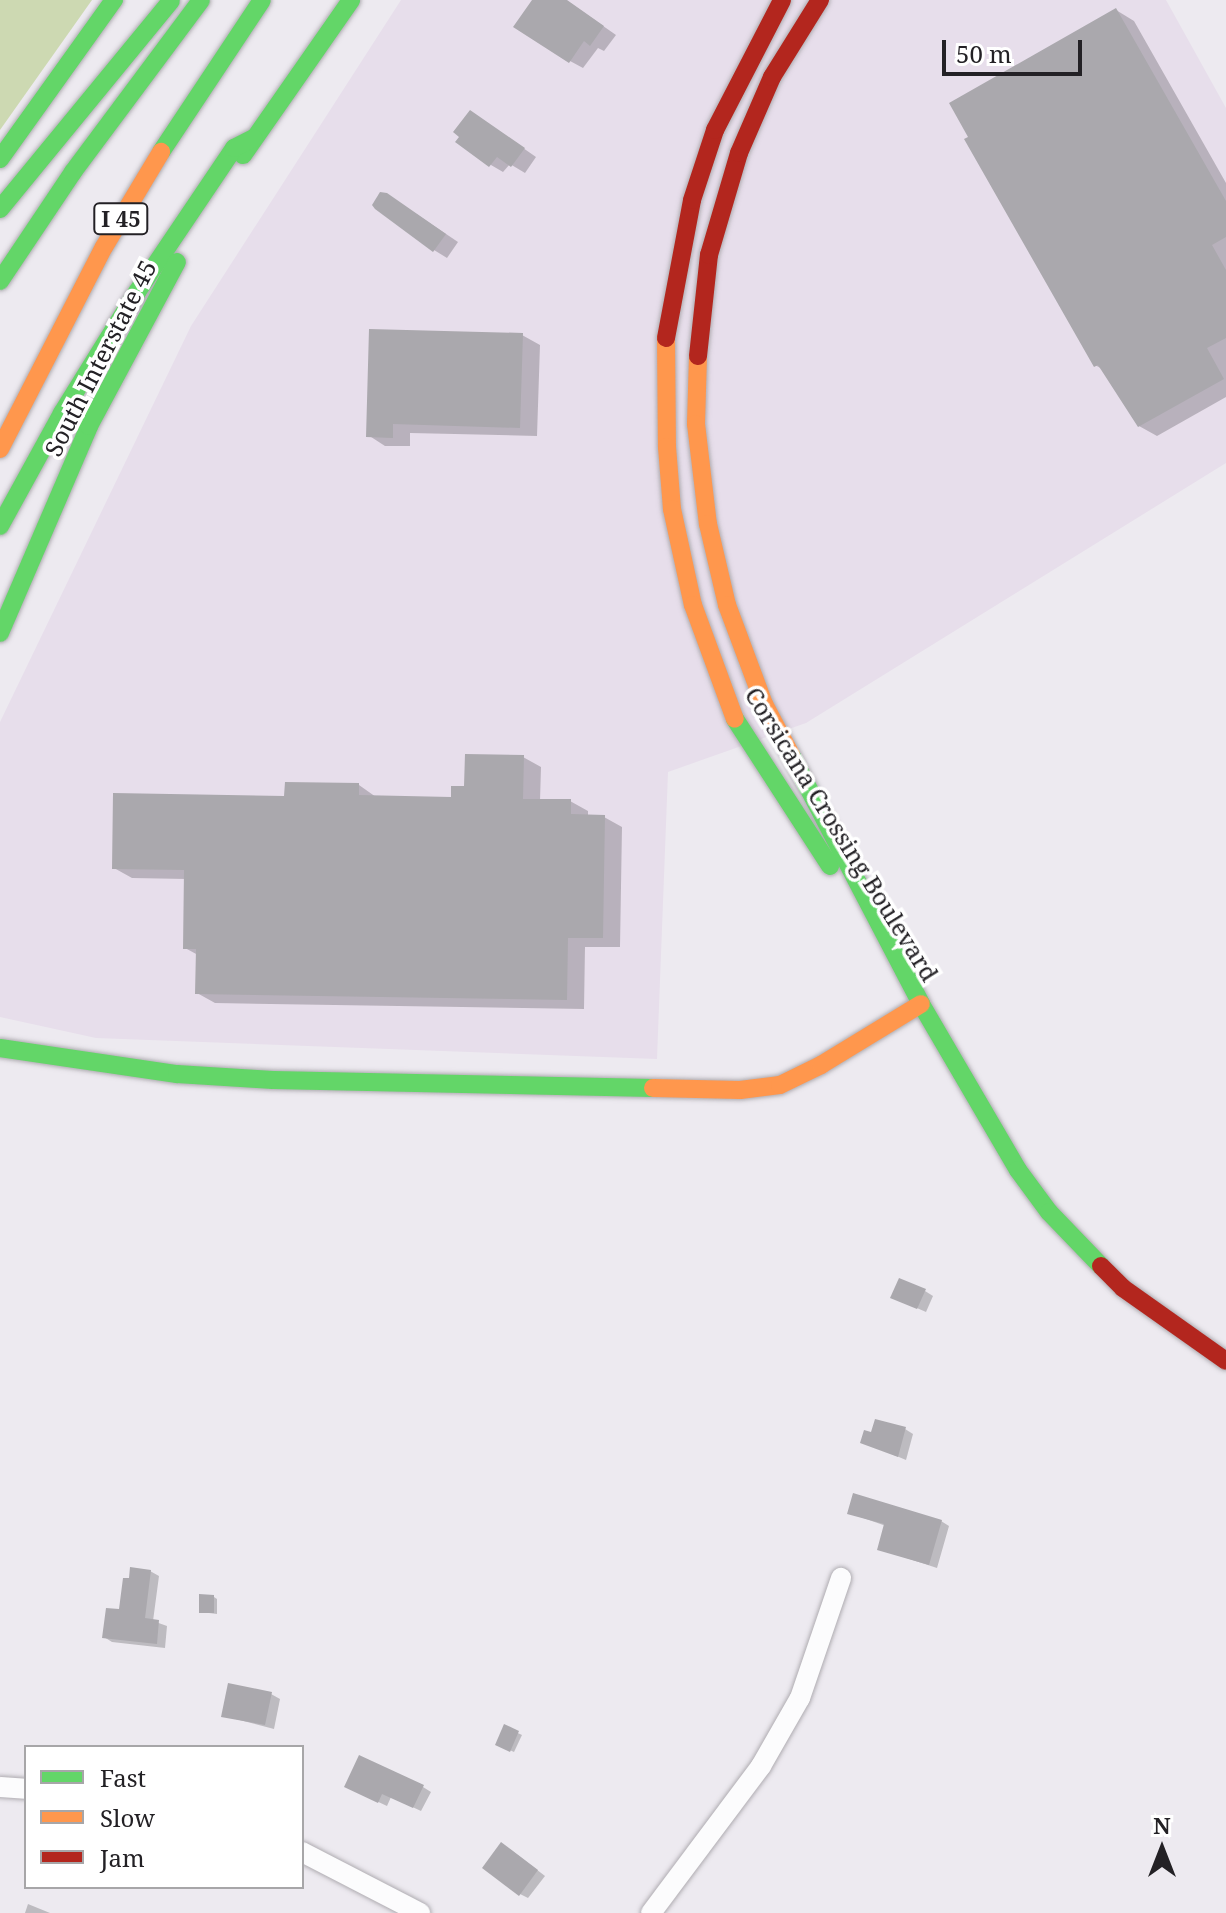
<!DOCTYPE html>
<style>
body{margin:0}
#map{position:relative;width:1226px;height:1913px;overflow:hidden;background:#edeaf0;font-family:"Noto Serif",serif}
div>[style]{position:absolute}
.commercial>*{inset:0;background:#e7deeb}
.green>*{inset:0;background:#cdd9b2}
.shadow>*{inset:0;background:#0003}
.building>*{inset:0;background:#aaa8ad}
.roads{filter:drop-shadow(0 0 2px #afacb1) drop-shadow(0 0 2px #afacb1)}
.street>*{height:20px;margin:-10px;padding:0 10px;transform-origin:10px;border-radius:10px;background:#fcfcfd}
.fast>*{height:18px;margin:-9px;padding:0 9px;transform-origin:9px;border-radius:9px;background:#63d668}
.slow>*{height:18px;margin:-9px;padding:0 9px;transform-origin:9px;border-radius:9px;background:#ff974d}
.jam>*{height:18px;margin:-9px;padding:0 9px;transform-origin:9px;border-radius:9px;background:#b3261e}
span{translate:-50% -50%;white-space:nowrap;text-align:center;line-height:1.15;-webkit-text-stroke:7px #fff;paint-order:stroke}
.shield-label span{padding:2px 6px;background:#fff;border:2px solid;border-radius:6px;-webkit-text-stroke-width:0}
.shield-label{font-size:22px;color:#232125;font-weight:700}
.street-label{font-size:24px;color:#232125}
.legend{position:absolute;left:24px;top:1745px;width:280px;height:144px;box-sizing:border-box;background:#fff;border:2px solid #a7a6a8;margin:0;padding:10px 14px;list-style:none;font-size:24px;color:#232125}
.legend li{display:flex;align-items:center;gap:16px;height:40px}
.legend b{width:40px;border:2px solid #a7a6a8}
.north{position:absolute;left:1122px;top:1809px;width:80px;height:80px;-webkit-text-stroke:6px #fff;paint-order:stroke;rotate:0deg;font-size:22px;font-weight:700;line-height:32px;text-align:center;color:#232125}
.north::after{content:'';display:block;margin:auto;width:28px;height:36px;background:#232125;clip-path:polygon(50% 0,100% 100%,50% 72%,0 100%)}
.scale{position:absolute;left:942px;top:40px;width:140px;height:36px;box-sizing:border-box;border:4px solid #232125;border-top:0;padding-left:10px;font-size:24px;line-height:28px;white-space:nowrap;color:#232125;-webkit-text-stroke:6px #fff;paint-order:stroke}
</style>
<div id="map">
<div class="commercial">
<i style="clip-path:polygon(401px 0,1166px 0,1226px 108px,1226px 463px,806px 723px,668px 772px,657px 1059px,96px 1038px,0 1017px,0 722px,191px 326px)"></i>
</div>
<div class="green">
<i style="clip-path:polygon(0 0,92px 0,0 130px)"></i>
</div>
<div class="shadow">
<i style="clip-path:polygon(535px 0,566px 0,616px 35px,604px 51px,598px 48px,583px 68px,570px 61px)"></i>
<i style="clip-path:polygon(1116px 10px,1134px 21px,1226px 183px,1226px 397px,1157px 436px,1139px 426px,1104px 370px,1095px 365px,971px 137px)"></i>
<i style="clip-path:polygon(483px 120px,536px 157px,525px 173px,510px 164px,503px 172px,491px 165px)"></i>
<i style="clip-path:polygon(400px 203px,458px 242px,447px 258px,434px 250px)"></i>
<i style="clip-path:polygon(522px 335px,540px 345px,537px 436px,410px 433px,410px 446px,385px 446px,368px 435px)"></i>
<i style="clip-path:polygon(523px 757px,541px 767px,540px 801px,570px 801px,588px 811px,588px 817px,604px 817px,622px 827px,620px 947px,585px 947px,584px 1009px,215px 1003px,197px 993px,198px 955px,185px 948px,186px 879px,132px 878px,114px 868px,286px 798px,359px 785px,376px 797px,452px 799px)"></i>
<i style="clip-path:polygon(925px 1291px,933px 1296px,926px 1312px,901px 1301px)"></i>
<i style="clip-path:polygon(905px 1429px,913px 1434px,906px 1460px,863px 1442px)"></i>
<i style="clip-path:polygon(849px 1513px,941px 1521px,949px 1526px,937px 1568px,879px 1549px,886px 1526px)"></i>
<i style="clip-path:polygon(150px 1571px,159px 1576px,153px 1621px,167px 1626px,165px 1648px,112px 1642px,104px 1637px)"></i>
<i style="clip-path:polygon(214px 1597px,217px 1599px,217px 1614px,201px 1612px)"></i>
<i style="clip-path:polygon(271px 1694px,280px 1699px,274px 1729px,224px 1716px)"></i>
<i style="clip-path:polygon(505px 1727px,522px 1735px,514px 1752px,497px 1744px)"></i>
<i style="clip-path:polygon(423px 1787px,431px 1792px,421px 1811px,391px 1797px,387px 1806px,355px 1791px)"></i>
<i style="clip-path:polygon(510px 1849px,545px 1876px,528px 1898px,520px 1894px)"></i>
<i style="clip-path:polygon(28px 1904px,50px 1913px,25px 1913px)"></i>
</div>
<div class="building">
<i style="clip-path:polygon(532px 0,567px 0,604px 26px,590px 46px,584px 41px,569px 63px,513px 27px)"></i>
<i style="clip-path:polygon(1116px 8px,1226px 201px,1226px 237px,1212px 245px,1226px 270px,1226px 338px,1207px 348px,1224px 379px,1138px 427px,1098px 365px,1094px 367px,964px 139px,968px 137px,949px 103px)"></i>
<i style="clip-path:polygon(470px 110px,525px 148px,511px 167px,497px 157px,489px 167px,455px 142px,459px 137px,453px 132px)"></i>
<i style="clip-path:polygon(380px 192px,387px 193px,446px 234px,433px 252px,375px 209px,372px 205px)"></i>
<i style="clip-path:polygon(369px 329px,523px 333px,520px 428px,393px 424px,393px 438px,366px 437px)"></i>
<i style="clip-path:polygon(465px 754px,524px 755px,523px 799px,571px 799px,571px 814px,605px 815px,603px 938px,568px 938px,567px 1000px,195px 994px,196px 949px,183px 949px,184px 870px,112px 869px,113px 793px,284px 796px,285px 782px,359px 783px,359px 795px,451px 797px,451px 786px,464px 786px)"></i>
<i style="clip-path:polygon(899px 1278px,926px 1289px,917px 1309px,890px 1298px)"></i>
<i style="clip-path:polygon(875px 1419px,906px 1427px,898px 1457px,860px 1443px,864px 1430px,871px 1432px)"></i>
<i style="clip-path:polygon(853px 1493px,942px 1520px,929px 1565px,877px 1550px,884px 1524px,847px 1514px)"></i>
<i style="clip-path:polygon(130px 1567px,151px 1570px,145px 1618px,159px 1620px,157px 1644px,102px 1638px,106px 1608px,119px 1609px,123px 1578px,129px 1578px)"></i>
<i style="clip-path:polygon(199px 1594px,214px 1595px,214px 1613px,199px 1613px)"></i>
<i style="clip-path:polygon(228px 1683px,272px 1692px,265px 1725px,221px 1717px)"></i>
<i style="clip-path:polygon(504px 1724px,519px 1731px,510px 1752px,495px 1745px)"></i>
<i style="clip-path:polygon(359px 1755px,424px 1785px,413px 1808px,382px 1794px,378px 1803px,344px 1787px)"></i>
<i style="clip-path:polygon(501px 1842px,538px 1870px,519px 1896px,482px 1868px)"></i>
</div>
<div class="roads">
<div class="street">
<i style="left:0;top:1787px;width:26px;rotate:4deg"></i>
<i style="left:302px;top:1852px;width:133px;rotate:27.3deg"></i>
<i style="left:651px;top:1913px;width:184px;rotate:-53.2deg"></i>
<i style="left:761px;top:1766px;width:78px;rotate:-60.2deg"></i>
<i style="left:800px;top:1698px;width:127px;rotate:-71.1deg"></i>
</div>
<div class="fast">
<i style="left:161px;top:152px;width:182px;rotate:-56.4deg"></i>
<i style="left:243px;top:155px;width:189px;rotate:-55.1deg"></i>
<i style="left:0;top:159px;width:196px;rotate:-54.4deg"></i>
<i style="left:0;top:209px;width:269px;rotate:-50.6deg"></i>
<i style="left:0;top:281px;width:131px;rotate:-56.2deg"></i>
<i style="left:73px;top:172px;width:214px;rotate:-53.3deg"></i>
<i style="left:0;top:526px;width:129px;rotate:-61.2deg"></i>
<i style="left:62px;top:413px;width:142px;rotate:-58.2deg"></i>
<i style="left:137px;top:292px;width:174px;rotate:-56deg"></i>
<i style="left:234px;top:148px;width:22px;rotate:-27deg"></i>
<i style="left:0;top:633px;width:225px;rotate:-66.7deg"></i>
<i style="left:89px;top:426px;width:186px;rotate:-61.8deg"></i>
<i style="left:735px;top:719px;width:175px;rotate:57.1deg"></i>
<i style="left:791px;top:755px;width:281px;rotate:62.4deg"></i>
<i style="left:921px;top:1004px;width:192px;rotate:59.7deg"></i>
<i style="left:1018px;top:1170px;width:52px;rotate:53.6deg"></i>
<i style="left:1049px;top:1212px;width:75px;rotate:46.1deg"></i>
<i style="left:0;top:1048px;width:179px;rotate:8.4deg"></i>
<i style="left:177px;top:1074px;width:96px;rotate:3.6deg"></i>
<i style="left:273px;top:1080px;width:380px;rotate:1.2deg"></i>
</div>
<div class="slow">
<i style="left:666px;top:338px;width:109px;rotate:89.5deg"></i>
<i style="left:667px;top:447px;width:62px;rotate:85.4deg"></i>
<i style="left:672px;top:509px;width:98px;rotate:77.7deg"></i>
<i style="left:693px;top:605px;width:121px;rotate:69.8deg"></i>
<i style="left:698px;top:356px;width:68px;rotate:91.7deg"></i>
<i style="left:696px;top:424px;width:101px;rotate:83.2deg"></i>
<i style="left:708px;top:524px;width:83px;rotate:76.8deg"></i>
<i style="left:727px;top:605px;width:106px;rotate:69.5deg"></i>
<i style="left:764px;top:704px;width:58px;rotate:62.1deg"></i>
<i style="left:0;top:449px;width:227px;rotate:-62.8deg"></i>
<i style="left:104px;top:247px;width:111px;rotate:-59deg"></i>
<i style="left:653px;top:1088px;width:87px;rotate:1.3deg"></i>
<i style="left:740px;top:1090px;width:40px;rotate:-7.1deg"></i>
<i style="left:780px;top:1085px;width:46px;rotate:-26deg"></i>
<i style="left:821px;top:1065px;width:117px;rotate:-31.4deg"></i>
</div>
<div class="jam">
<i style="left:666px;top:338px;width:140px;rotate:-79.3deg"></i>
<i style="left:692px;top:200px;width:74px;rotate:-71.8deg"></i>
<i style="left:715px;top:130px;width:146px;rotate:-62.7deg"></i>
<i style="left:698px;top:356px;width:102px;rotate:-83.8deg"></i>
<i style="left:709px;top:255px;width:106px;rotate:-73.6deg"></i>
<i style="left:739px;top:153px;width:83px;rotate:-66.5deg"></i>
<i style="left:772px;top:77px;width:91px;rotate:-58.1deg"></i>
<i style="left:1101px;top:1266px;width:31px;rotate:45deg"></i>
<i style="left:1123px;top:1288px;width:126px;rotate:35.3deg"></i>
</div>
</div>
<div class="shield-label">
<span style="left:121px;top:219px">I 45</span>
</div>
<div class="street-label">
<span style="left:100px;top:358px;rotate:-63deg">South Interstate 45</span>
<span style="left:842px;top:834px;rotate:58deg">Corsicana Crossing Boulevard</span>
</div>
<ul class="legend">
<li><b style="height:10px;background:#63d668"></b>Fast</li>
<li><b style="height:10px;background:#ff974d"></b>Slow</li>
<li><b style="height:10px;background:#b3261e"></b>Jam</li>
</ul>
<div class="north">N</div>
<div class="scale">50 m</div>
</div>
